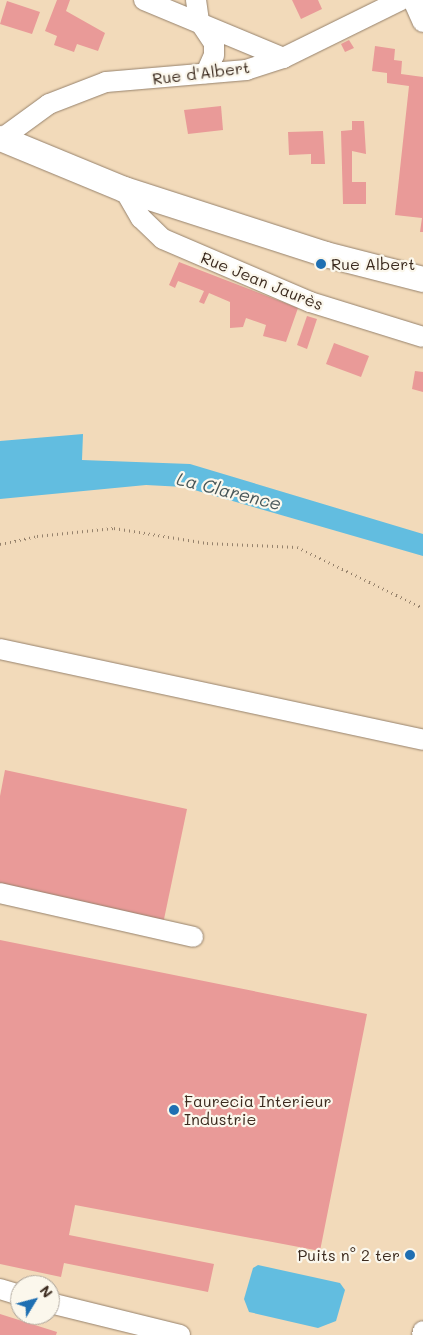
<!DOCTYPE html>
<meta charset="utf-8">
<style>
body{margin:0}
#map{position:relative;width:423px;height:1335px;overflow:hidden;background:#f2daba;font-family:Mali,sans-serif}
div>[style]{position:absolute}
.water>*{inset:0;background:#62bde0}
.building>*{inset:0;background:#e99a98}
.path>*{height:3px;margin-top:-1.5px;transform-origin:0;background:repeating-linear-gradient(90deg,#96826c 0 1px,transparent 0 5px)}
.roads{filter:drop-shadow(0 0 1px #96826c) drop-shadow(0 0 1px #96826c)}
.minor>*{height:20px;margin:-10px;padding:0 10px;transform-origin:10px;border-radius:10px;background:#fff}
.major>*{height:25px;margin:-12.5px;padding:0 12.5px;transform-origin:12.5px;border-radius:12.5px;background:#fff}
.dots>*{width:14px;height:14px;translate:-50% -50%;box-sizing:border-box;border:2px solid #fbf7ec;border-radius:50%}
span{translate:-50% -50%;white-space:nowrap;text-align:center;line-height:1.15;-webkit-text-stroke:4.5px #fbf7ec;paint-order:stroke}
.street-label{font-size:16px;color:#3b2a1e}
.poi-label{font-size:16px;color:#3b2a1e}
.left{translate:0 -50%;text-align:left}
.right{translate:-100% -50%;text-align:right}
.water-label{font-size:18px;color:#475658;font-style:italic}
.north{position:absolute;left:10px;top:1275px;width:50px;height:50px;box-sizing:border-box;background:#fbf7ec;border:1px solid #aea59a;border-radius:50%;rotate:53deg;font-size:14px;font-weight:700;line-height:20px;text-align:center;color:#3b2a1e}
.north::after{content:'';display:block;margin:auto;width:18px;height:22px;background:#1f6fb2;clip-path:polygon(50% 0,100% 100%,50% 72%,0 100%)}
</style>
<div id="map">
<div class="water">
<i style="clip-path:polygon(83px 434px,82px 460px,190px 464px,423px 534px,423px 556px,184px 487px,146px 485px,0 499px,0 441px)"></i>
<i style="clip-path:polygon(258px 1265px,340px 1283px,345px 1290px,336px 1321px,318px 1328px,249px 1312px,244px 1299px,253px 1268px)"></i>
</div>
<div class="building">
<i style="clip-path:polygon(57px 0,70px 0,66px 11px,105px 33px,98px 51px,77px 44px,74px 52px,54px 45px,57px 36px,45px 31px)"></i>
<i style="clip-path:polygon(292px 0,318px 0,322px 9px,301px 19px)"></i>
<i style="clip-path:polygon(7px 1px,40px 12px,32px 34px,0 24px)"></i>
<i style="clip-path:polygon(349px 40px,354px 48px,345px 52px,341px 44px)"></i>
<i style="clip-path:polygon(375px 46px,395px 49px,394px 60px,402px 61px,401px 74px,423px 77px,423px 232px,420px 232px,422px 218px,395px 215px,409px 86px,387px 83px,387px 73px,372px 71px)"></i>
<i style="clip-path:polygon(221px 106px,223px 130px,188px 134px,184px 110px)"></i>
<i style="clip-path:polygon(352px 121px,364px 121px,366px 154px,352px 151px,352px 182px,366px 182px,366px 204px,343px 204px,341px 131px,352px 130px)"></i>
<i style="clip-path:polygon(323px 131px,325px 164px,311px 164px,311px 154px,289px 155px,288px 132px)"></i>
<i style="clip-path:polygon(179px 262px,298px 308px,286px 342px,263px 336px,266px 325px,246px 318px,243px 327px,230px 328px,230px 302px,209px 293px,204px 304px,199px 302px,204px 291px,178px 281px,175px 288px,169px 285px)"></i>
<i style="clip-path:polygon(307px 316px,317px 319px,307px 349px,297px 345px)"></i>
<i style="clip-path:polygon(334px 343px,369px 356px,361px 377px,326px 364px)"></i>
<i style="clip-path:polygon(415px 371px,423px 372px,423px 392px,412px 389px)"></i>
<i style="clip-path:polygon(5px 770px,187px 809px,163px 924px,0 889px,0 796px)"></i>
<i style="clip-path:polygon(0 940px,367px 1014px,320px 1251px,75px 1205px,69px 1235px,214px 1264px,208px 1292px,64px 1263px,61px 1277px,0 1264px)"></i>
<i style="clip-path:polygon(0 1314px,57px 1332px,56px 1335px,0 1335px)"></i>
</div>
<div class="path">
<i style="left:0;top:544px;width:38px;rotate:-12deg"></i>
<i style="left:37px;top:536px;width:77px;rotate:-5.9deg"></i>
<i style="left:114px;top:528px;width:94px;rotate:9.2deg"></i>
<i style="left:207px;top:543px;width:90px;rotate:2.5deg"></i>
<i style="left:297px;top:547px;width:140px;rotate:25.8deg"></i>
</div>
<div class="roads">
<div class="minor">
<i style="left:144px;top:0;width:151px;rotate:22.6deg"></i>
<i style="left:196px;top:0;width:21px;rotate:82deg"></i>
<i style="left:199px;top:21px;width:27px;rotate:56deg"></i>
<i style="left:214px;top:43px;width:12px;rotate:90deg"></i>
<i style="left:214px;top:55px;width:20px;rotate:114deg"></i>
<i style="left:413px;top:0;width:24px;rotate:66deg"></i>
<i style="left:1px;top:139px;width:59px;rotate:-36.1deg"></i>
<i style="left:49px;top:104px;width:61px;rotate:-21.1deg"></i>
<i style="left:106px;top:82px;width:141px;rotate:-4.9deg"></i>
<i style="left:246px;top:70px;width:39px;rotate:-18deg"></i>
<i style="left:283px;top:58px;width:131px;rotate:-26.2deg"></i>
<i style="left:124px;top:189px;width:34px;rotate:60deg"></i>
<i style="left:141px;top:218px;width:30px;rotate:44deg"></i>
<i style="left:163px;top:239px;width:160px;rotate:23.2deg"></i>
<i style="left:310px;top:302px;width:118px;rotate:17.2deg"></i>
<i style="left:0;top:649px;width:433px;rotate:12.1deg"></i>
<i style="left:0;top:893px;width:198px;rotate:12.8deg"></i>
<i style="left:0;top:1289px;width:21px;rotate:17deg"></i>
<i style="left:50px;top:1303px;width:134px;rotate:13.8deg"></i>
<i style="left:422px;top:1335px;width:4px;rotate:-76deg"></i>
</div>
<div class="major">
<i style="left:0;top:138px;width:134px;rotate:22.4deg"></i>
<i style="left:124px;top:189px;width:211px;rotate:17.9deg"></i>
<i style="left:325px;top:254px;width:101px;rotate:14.3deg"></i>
</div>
</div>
<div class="dots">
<i style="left:321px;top:264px;background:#1f6fb2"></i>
<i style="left:174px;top:1110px;background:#1f6fb2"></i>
<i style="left:410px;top:1255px;background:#1f6fb2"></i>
</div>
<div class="street-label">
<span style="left:201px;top:73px;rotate:-7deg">Rue d'Albert</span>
<span style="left:262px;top:281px;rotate:22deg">Rue Jean Jaurès</span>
</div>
<div class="poi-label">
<span class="left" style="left:331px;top:264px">Rue Albert</span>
<span class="left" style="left:184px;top:1110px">Faurecia Interieur<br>Industrie</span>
<span class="right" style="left:400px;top:1255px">Puits n° 2 ter</span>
</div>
<div class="water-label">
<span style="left:229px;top:491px;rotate:14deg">La Clarence</span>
</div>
<div class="north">N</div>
</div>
